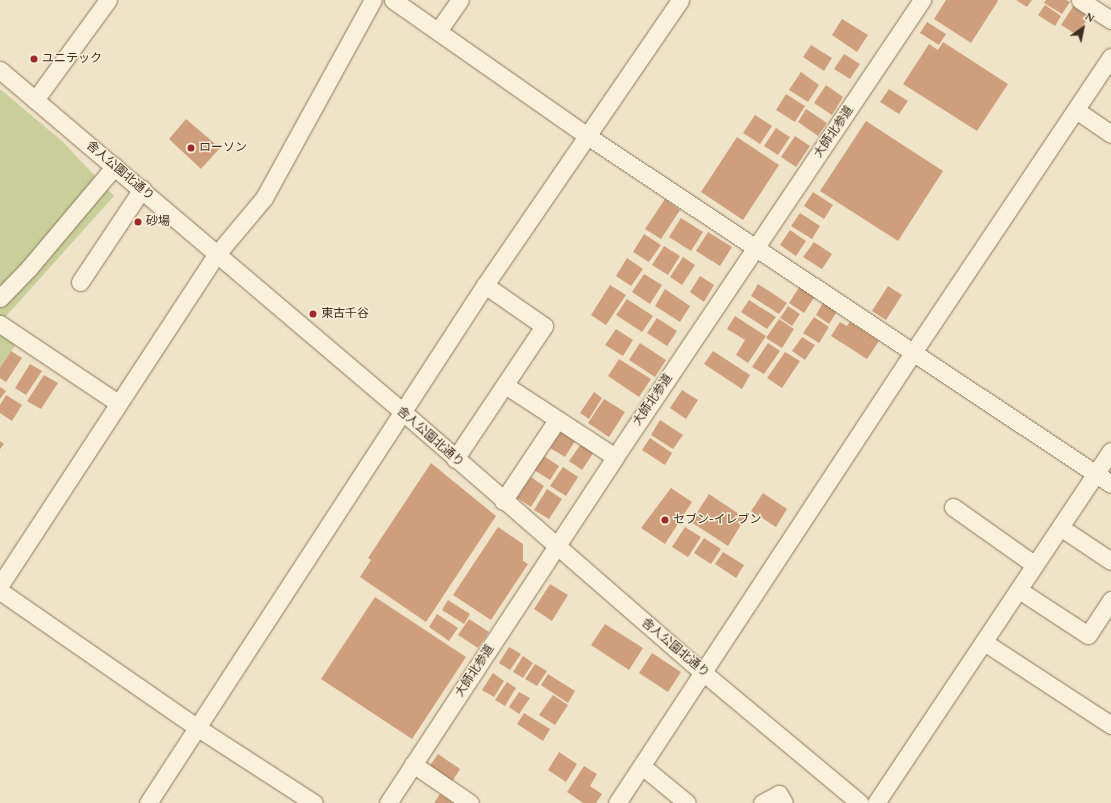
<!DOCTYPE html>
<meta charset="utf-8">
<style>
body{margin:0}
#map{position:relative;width:1111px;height:803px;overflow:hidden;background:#f0e4c8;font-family:Spectral,"Noto Sans JP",serif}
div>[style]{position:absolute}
.green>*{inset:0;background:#c9cf9b}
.building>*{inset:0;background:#cf9f7d}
.roads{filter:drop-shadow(0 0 1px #8d765c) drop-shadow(0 0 1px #8d765c)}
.minor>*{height:17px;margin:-8.5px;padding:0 8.5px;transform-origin:8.5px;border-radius:8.5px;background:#faf1dc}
.dots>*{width:11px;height:11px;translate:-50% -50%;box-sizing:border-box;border:2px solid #f7eed8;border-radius:50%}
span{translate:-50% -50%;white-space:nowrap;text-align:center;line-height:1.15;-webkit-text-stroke:3px #f7eed8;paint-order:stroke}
.poi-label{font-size:12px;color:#3d2e20}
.left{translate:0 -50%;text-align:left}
.street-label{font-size:12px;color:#3d2e20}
.north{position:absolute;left:1063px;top:8px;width:40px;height:40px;-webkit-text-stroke:3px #f7eed8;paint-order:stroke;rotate:33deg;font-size:11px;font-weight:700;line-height:16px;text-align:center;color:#3d2e20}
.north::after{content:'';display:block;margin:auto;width:14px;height:18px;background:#3d2e20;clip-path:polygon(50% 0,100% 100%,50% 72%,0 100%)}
</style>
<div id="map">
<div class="green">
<i style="clip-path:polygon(0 89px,62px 141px,114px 196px,0 323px)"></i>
<i style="clip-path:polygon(0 330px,17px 342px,0 368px)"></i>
</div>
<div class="building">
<i style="clip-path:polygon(946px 0,997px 0,998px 1px,971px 43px,934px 19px)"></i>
<i style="clip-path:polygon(1016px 0,1032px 0,1027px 7px)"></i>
<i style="clip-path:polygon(1046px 0,1066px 0,1070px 2px,1062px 14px,1044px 3px)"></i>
<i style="clip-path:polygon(1045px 5px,1061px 16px,1055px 26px,1038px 15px)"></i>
<i style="clip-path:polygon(1074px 5px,1090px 15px,1077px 35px,1061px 25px)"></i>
<i style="clip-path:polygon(842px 19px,868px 35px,857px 52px,832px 35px)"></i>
<i style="clip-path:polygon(927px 22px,946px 34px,939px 45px,920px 33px)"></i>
<i style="clip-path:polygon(943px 42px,1008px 84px,977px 131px,903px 84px,929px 44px,938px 50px)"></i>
<i style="clip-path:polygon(811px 45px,832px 58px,824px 71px,803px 57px)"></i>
<i style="clip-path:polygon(844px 54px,860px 64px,850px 79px,834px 69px)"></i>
<i style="clip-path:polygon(801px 72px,819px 85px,808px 102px,789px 90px)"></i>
<i style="clip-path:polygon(826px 85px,843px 97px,832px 115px,814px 103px)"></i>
<i style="clip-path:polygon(889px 89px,908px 101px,899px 114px,880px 102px)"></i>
<i style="clip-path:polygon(786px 94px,805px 106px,795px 122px,776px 110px)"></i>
<i style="clip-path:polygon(806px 109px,827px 123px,818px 136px,798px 122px)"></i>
<i style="clip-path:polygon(755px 115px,772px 126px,760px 144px,743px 133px)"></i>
<i style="clip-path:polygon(186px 119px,220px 148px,201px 169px,169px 139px)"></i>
<i style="clip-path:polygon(866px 121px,943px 171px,898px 241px,820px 191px)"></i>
<i style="clip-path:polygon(776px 128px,790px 137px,778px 155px,764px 146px)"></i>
<i style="clip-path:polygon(795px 136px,810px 146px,796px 167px,781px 157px)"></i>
<i style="clip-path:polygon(737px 137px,779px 165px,743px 220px,701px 192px)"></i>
<i style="clip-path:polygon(813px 192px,833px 205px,824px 219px,804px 206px)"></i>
<i style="clip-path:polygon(665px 199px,680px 210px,661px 239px,645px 229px)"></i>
<i style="clip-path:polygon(800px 213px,820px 226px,812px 239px,791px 226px)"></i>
<i style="clip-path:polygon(681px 218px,703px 232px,691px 251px,669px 237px)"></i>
<i style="clip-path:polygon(790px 230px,806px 241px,796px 256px,780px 245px)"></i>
<i style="clip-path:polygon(708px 232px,732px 247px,720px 266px,696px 251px)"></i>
<i style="clip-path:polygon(644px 234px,661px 245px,649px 262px,633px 252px)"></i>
<i style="clip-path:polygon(814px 242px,832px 254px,822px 269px,803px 257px)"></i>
<i style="clip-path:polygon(664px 246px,680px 256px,668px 275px,652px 265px)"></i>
<i style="clip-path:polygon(683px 257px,695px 265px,682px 285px,670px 277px)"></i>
<i style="clip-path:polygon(627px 258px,643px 269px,631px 286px,616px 276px)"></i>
<i style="clip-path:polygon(644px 274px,662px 285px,650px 304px,632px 292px)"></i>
<i style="clip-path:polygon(700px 276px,714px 285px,704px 302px,690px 292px)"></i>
<i style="clip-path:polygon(758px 284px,787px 303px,779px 314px,751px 296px)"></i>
<i style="clip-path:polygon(610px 285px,626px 295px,606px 325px,591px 315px)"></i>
<i style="clip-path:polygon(800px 286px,815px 296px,804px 313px,789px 303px)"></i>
<i style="clip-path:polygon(888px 286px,902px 295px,886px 320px,872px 311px)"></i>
<i style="clip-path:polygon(665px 289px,690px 306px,680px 322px,655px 306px)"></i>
<i style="clip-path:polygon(627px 299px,653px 316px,642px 332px,616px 315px)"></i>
<i style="clip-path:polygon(749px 300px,776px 317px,767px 329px,741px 312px)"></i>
<i style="clip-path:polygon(824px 301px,838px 310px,829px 324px,816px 315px)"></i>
<i style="clip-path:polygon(788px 306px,800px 314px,792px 326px,780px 318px)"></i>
<i style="clip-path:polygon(735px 316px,766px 336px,748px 363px,736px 355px,745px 340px,727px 329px)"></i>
<i style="clip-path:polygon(814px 317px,829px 327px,819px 343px,803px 333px)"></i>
<i style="clip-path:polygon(657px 318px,677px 331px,667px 346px,647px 333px)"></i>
<i style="clip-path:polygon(779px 319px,794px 329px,782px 348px,766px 338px)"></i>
<i style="clip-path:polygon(840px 322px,847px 326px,850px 322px,879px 341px,867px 359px,831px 336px)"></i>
<i style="clip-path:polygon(616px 329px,633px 340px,623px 356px,605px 345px)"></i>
<i style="clip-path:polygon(802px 337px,815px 345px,805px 360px,792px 351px)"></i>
<i style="clip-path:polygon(640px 343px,666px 360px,655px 377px,629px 360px)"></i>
<i style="clip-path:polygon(768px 343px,780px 351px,764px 374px,752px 367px)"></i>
<i style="clip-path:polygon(11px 351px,22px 358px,6px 382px,0 378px,0 368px)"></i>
<i style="clip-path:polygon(713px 351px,750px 375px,742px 389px,704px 364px)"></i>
<i style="clip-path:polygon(785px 352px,800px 361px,782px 388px,767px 378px)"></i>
<i style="clip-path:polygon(619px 359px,651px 379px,639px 397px,608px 376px)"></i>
<i style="clip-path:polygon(30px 364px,42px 371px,26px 395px,15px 388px)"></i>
<i style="clip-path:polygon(44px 375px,58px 383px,41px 409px,27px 401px)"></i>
<i style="clip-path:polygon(0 387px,6px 391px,0 399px)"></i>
<i style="clip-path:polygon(682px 390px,698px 400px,686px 419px,670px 408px)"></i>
<i style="clip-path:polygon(594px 392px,602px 398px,589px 419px,580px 413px)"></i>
<i style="clip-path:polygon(6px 395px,22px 405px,12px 421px,0 413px,0 405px)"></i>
<i style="clip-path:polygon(604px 399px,625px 412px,609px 437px,588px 423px)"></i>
<i style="clip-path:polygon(660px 420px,683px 435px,673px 449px,651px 435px)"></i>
<i style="clip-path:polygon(561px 432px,575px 441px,565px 457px,550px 448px)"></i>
<i style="clip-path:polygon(650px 438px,672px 453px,665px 465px,642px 450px)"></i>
<i style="clip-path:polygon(0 441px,4px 444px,0 449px)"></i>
<i style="clip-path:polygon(581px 444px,594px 452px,582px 470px,569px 461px)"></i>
<i style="clip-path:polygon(544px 456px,559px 466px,550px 480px,534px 470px)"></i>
<i style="clip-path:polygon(431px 463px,496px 516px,426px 622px,360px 577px,371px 560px,368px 558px)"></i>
<i style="clip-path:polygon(563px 467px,578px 477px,566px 496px,550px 486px)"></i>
<i style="clip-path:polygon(531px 477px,544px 486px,531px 507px,517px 498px)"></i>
<i style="clip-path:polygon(671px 488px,692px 502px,665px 544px,641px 528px)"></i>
<i style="clip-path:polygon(547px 489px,562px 499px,549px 519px,534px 510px)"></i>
<i style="clip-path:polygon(763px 493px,787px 509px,776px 527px,751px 511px)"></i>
<i style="clip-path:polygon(709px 494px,745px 518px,728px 546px,691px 522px)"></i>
<i style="clip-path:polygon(498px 527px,523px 544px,523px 561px,528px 564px,491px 620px,453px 595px)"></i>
<i style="clip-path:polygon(685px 527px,701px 537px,688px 557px,672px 547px)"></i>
<i style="clip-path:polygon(704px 538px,721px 549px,711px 564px,694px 553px)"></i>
<i style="clip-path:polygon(723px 552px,744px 565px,736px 578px,715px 564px)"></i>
<i style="clip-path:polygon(550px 584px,568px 595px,552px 621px,534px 609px)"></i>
<i style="clip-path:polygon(375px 597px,466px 657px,412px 739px,321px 679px)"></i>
<i style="clip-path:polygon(448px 600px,470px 614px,464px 624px,442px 610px)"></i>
<i style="clip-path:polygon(437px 614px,458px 628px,449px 641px,429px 627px)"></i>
<i style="clip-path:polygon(469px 619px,489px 632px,478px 648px,458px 635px)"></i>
<i style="clip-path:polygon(605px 624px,643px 648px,629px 670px,591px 645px)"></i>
<i style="clip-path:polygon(509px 647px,521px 654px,510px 670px,499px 663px)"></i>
<i style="clip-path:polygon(652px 653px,681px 672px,668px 692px,639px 673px)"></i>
<i style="clip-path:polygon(523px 656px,533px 663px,523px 678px,513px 672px)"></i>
<i style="clip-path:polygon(535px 664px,547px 671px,537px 686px,525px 679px)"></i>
<i style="clip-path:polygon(493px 673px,504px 681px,494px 697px,482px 690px)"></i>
<i style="clip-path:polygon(548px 674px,575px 691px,568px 703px,541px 685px)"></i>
<i style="clip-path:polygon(507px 682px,516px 688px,505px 706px,495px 700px)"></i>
<i style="clip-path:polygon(519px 692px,530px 698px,519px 714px,509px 707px)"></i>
<i style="clip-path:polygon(553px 695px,568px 705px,555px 725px,539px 715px)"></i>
<i style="clip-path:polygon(524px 713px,550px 729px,543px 741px,517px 724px)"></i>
<i style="clip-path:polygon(559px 752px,577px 764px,566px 782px,548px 770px)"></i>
<i style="clip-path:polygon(438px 754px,460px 769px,452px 782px,429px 767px)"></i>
<i style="clip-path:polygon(584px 766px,597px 774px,590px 786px,602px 794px,596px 803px,583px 803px,567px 792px)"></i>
<i style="clip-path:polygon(440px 794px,453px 803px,434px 803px)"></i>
</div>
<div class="roads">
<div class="minor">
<i style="left:393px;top:0;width:239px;rotate:35deg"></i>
<i style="left:589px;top:137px;width:627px;rotate:33.61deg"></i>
<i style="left:1080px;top:0;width:37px;rotate:33deg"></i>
<i style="left:438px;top:31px;width:38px;rotate:-55deg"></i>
<i style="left:0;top:70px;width:529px;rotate:40.32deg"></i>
<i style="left:403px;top:412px;width:384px;rotate:41deg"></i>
<i style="left:693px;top:664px;width:217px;rotate:39.8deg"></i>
<i style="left:35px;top:100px;width:124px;rotate:-53.9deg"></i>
<i style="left:1076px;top:110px;width:42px;rotate:34.4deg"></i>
<i style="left:80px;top:282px;width:112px;rotate:-56.3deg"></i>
<i style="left:0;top:298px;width:42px;rotate:-46deg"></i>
<i style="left:29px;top:268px;width:133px;rotate:-49.9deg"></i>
<i style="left:0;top:324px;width:142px;rotate:33.8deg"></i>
<i style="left:505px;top:385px;width:131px;rotate:33.2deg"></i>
<i style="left:455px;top:459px;width:160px;rotate:-56.2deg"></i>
<i style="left:544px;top:326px;width:72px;rotate:-145.2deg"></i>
<i style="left:503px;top:501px;width:97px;rotate:-56.3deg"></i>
<i style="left:953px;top:507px;width:100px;rotate:35.3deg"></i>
<i style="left:1060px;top:527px;width:61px;rotate:33.7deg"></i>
<i style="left:0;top:585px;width:396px;rotate:-56.8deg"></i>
<i style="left:217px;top:254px;width:73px;rotate:-50deg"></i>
<i style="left:264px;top:198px;width:226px;rotate:-61.2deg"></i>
<i style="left:1019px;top:590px;width:82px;rotate:33.1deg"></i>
<i style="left:1088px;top:635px;width:42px;rotate:-56.7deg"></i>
<i style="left:0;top:591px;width:241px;rotate:34.7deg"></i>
<i style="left:198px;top:728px;width:138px;rotate:32.9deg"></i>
<i style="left:984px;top:642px;width:152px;rotate:33.2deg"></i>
<i style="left:413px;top:764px;width:69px;rotate:34.4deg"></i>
<i style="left:642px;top:766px;width:58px;rotate:39.4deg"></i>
<i style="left:148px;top:803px;width:618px;rotate:-56.95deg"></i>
<i style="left:485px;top:285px;width:345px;rotate:-55.6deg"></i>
<i style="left:388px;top:803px;width:414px;rotate:-56.7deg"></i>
<i style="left:615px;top:457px;width:551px;rotate:-56.11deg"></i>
<i style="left:617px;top:803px;width:541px;rotate:-56.69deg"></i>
<i style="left:914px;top:351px;width:354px;rotate:-56.2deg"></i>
<i style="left:762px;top:803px;width:19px;rotate:-28deg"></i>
<i style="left:779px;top:794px;width:10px;rotate:61deg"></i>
<i style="left:876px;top:803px;width:423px;rotate:-56.3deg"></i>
</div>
</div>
<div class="dots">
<i style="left:34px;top:59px;background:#9e2a2b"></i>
<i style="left:191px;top:148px;background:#9e2a2b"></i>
<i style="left:138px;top:222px;background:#9e2a2b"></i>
<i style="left:313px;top:314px;background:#9e2a2b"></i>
<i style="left:665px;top:520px;background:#9e2a2b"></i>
</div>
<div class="poi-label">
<span class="left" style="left:42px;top:59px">ユニテック</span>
<span class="left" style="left:199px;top:148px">ローソン</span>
<span class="left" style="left:146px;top:222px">砂場</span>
<span class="left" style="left:321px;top:314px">東古千谷</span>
<span class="left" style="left:673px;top:520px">セブン-イレブン</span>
</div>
<div class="street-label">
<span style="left:834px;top:132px;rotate:-56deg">大師北参道</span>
<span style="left:120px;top:171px;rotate:40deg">舎人公園北通り</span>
<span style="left:653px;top:400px;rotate:-56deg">大師北参道</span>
<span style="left:430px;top:437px;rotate:41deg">舎人公園北通り</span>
<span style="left:675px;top:648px;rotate:40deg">舎人公園北通り</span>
<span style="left:475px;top:671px;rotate:-57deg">大師北参道</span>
</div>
<div class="north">N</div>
</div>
